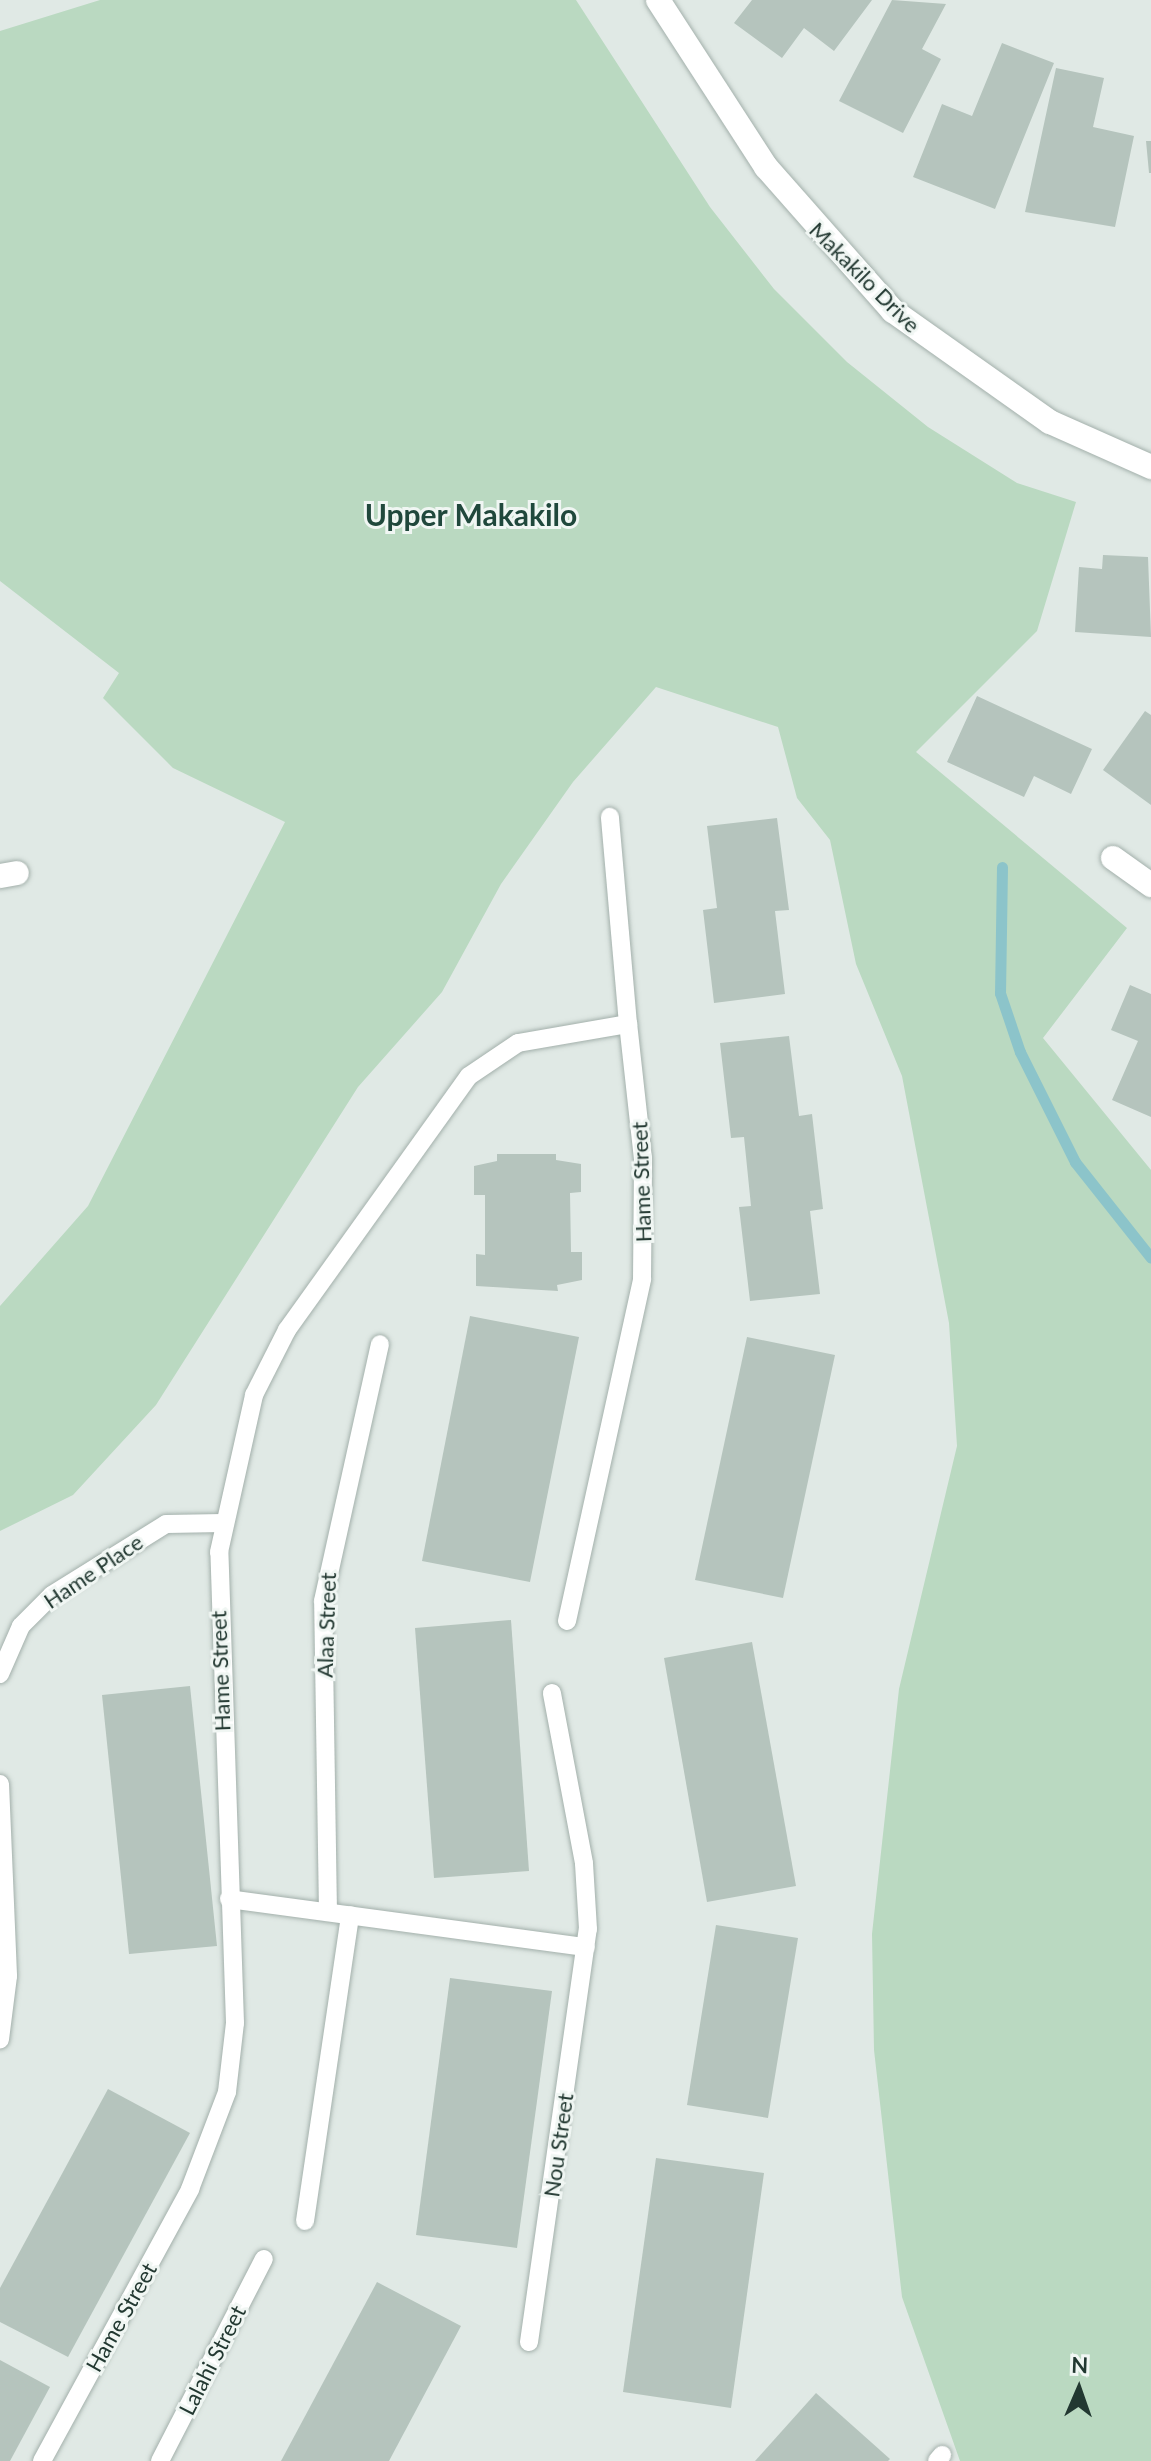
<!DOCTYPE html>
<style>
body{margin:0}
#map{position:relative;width:1151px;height:2461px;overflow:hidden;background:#e0e9e5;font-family:Lato,sans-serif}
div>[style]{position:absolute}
.green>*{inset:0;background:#bad9c1}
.stream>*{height:11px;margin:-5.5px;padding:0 5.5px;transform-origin:5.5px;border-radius:5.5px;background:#8cc4ca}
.building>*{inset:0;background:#b5c4bd}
.roads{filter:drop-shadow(0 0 2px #a3b0ab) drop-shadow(0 0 2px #a3b0ab)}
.service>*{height:18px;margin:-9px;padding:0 9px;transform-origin:9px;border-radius:9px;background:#fff}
.minor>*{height:24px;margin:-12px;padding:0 12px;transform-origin:12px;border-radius:12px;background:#fff}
.tertiary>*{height:24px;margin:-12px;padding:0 12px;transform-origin:12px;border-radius:12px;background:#fff}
span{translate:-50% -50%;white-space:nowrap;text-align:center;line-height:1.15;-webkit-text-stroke:6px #f0f6f3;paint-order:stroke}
.street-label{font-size:22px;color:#223831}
.district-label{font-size:30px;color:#20483c;font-weight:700}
.north{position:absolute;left:1039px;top:2349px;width:80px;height:80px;-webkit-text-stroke:6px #f0f6f3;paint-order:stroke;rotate:2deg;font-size:22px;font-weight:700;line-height:32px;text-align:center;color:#223831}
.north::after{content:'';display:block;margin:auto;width:28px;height:36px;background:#223831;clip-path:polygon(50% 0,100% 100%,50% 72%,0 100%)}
</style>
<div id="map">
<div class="green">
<i style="clip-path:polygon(100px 0,576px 0,710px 207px,774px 289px,847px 362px,928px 427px,1017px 483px,1076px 502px,1037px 631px,916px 752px,1127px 928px,1043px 1038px,1151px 1170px,1151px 2461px,960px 2461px,902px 2297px,874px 2050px,872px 1934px,899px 1689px,957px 1446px,949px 1323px,902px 1076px,856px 964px,830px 840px,797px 798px,778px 727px,656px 687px,573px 782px,501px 884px,442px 992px,358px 1087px,156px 1405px,73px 1495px,0 1531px,0 1306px,88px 1206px,285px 822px,173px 768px,103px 698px,119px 673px,0 581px,0 31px)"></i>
</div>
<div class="stream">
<i style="left:1002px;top:867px;width:126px;rotate:90.9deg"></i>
<i style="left:1000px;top:993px;width:62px;rotate:71.3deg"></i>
<i style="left:1020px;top:1052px;width:123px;rotate:63.4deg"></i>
<i style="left:1075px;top:1162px;width:122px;rotate:51.6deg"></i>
</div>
<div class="building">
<i style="clip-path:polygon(752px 0,872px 0,834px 51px,804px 28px,782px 58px,734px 23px)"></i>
<i style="clip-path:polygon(892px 0,946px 4px,922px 49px,941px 59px,903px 133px,839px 101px)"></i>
<i style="clip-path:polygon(1002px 43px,1054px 63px,995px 209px,913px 177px,942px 104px,972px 116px)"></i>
<i style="clip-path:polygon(1056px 68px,1104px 78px,1093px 127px,1134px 136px,1115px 227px,1025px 212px)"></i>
<i style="clip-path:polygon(1146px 141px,1151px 141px,1151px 173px,1149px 173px)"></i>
<i style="clip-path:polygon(1103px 555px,1148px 557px,1151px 637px,1075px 632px,1079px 567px,1102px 569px)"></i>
<i style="clip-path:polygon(977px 696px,1092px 749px,1071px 794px,1034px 776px,1024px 797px,947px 762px)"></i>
<i style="clip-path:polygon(1145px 711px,1151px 715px,1151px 805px,1103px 770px)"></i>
<i style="clip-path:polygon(777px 818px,789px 910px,775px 911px,785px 994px,714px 1003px,703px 910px,717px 908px,707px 826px)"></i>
<i style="clip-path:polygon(1130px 985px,1151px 994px,1151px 1117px,1112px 1100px,1138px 1041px,1111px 1030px)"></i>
<i style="clip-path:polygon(789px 1036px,799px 1116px,812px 1114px,823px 1209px,810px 1211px,820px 1294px,750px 1301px,739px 1207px,751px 1206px,744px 1137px,731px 1138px,720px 1043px)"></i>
<i style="clip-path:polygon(497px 1154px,556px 1154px,556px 1160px,581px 1164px,581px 1192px,570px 1193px,571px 1252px,582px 1252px,582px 1280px,557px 1285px,558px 1291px,476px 1286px,476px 1254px,485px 1255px,485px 1195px,474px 1195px,474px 1166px,497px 1161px)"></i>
<i style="clip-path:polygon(470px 1316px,579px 1337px,530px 1582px,422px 1561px)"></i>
<i style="clip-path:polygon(747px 1337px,835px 1355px,783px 1598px,695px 1580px)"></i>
<i style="clip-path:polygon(511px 1620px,529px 1871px,434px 1878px,415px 1628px)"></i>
<i style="clip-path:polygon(752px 1642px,796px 1886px,707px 1902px,664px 1658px)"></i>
<i style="clip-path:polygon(190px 1686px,217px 1946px,129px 1954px,102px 1695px)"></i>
<i style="clip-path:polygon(716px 1925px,798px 1938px,768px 2118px,687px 2105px)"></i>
<i style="clip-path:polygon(450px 1978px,552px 1991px,517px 2248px,416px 2235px)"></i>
<i style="clip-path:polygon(108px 2089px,190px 2133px,68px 2357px,0 2322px,0 2288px)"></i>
<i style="clip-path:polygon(656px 2158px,764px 2173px,731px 2408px,623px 2392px)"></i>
<i style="clip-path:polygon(377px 2282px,461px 2326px,389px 2461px,281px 2461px)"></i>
<i style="clip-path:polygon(0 2360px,50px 2387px,10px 2461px,0 2461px)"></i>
<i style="clip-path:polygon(816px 2393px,890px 2459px,888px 2461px,755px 2461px)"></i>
</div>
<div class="roads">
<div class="service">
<i style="left:567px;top:1621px;width:350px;rotate:-77.6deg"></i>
<i style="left:642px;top:1279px;width:120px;rotate:-89.5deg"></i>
<i style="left:643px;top:1159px;width:136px;rotate:-96.3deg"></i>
<i style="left:0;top:1674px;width:52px;rotate:-66.4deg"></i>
<i style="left:21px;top:1626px;width:44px;rotate:-45deg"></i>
<i style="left:52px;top:1595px;width:134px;rotate:-31.9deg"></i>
<i style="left:166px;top:1524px;width:57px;rotate:-1deg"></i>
<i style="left:0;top:1784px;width:192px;rotate:87.6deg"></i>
<i style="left:8px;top:1976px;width:64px;rotate:97.2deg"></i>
<i style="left:229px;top:1899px;width:360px;rotate:7.7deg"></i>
<i style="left:328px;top:1912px;width:311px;rotate:-90.9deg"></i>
<i style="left:323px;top:1601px;width:263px;rotate:-77.5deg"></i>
<i style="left:305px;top:2221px;width:309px;rotate:-81.6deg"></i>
<i style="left:529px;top:2342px;width:417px;rotate:-81.9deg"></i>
<i style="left:588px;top:1929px;width:66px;rotate:-93.5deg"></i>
<i style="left:584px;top:1863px;width:173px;rotate:-100.7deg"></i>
<i style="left:42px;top:2461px;width:310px;rotate:-61.4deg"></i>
<i style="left:190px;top:2189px;width:104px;rotate:-69.1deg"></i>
<i style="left:227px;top:2092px;width:69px;rotate:-83.4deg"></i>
<i style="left:235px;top:2023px;width:471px;rotate:-91.9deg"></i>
<i style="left:219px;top:1552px;width:161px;rotate:-77.4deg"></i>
<i style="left:254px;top:1395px;width:73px;rotate:-63.1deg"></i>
<i style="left:287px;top:1330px;width:312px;rotate:-54.4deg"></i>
<i style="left:469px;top:1076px;width:59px;rotate:-34deg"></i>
<i style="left:518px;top:1043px;width:112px;rotate:-9.8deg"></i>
<i style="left:628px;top:1024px;width:208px;rotate:-95deg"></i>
<i style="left:160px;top:2461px;width:227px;rotate:-62.8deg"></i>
<i style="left:937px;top:2461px;width:8px;rotate:-50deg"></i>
</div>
<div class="minor">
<i style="left:1113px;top:858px;width:47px;rotate:35.4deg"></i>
<i style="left:0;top:876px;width:17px;rotate:-10deg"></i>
</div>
<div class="tertiary">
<i style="left:658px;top:0;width:199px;rotate:57.1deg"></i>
<i style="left:766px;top:167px;width:192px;rotate:48.6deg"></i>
<i style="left:893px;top:311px;width:192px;rotate:35.3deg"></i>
<i style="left:1050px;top:422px;width:111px;rotate:24deg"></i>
</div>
</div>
<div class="street-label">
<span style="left:865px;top:277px;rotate:45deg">Makakilo Drive</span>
<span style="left:641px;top:1182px;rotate:-92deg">Hame Street</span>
<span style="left:93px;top:1571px;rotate:-34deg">Hame Place</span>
<span style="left:326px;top:1625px;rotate:-88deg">Alaa Street</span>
<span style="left:220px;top:1671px;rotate:-92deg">Hame Street</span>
<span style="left:558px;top:2145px;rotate:-82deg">Nou Street</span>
<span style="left:121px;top:2317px;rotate:-61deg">Hame Street</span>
<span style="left:212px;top:2360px;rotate:-63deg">Lalahi Street</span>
</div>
<div class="district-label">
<span style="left:471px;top:514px">Upper Makakilo</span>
</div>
<div class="north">N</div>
</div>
